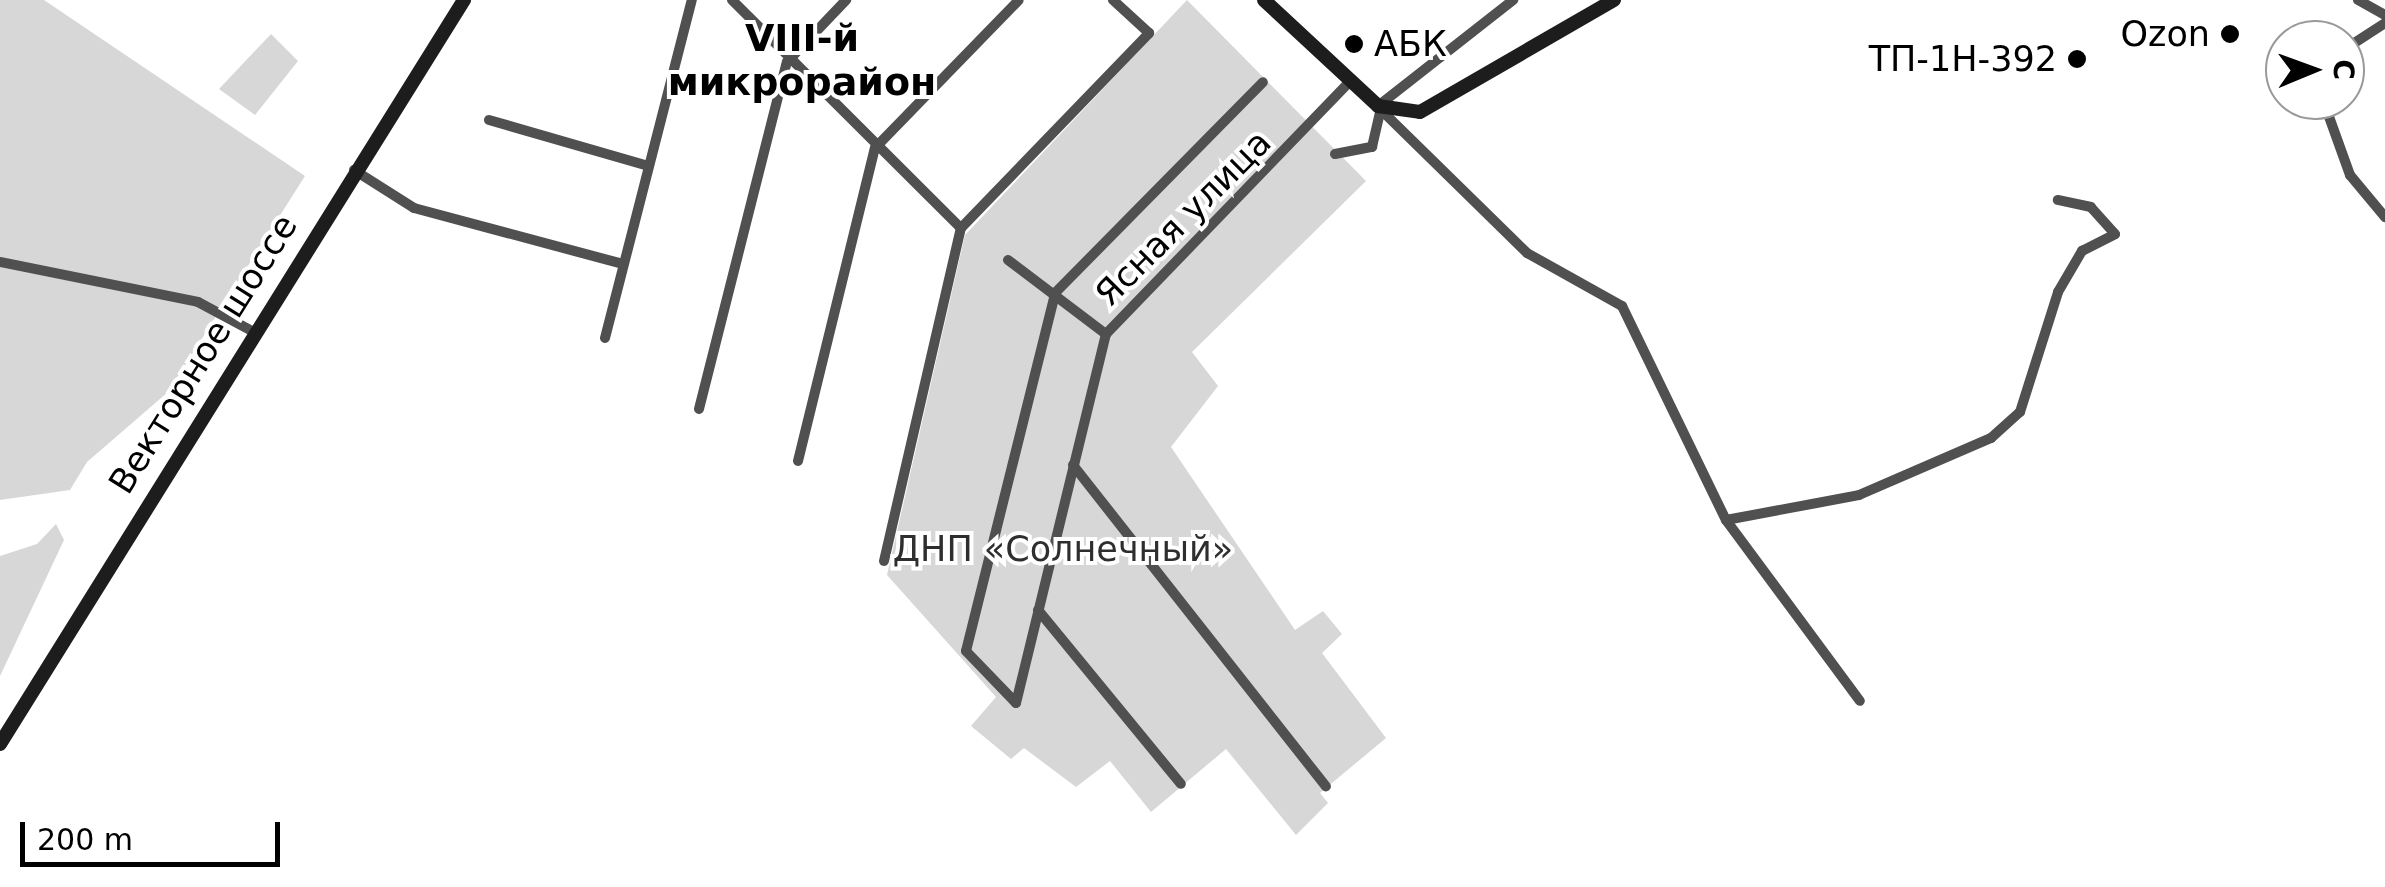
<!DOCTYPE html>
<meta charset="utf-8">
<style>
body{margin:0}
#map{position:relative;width:2385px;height:887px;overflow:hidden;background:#fff;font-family:"DejaVu Sans",sans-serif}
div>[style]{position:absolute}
.green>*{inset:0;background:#d7d7d7}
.street>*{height:10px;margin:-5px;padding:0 5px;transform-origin:5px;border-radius:5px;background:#505050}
.secondary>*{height:14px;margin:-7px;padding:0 7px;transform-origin:7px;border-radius:7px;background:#1d1d1d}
.dots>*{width:28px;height:28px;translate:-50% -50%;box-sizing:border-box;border:5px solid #fff;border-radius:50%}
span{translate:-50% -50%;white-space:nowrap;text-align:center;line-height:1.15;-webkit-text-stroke:8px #fff;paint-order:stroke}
.poi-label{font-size:35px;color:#000}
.right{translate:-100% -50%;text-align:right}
.left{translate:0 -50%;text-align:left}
.street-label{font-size:35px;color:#000}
.park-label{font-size:35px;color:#2e2e2e}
.neighbourhood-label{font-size:38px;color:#000;font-weight:700}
.north{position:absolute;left:2265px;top:20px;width:100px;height:100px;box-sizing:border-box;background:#fff;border:2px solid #999;border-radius:50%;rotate:89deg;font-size:28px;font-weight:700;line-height:40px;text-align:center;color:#000}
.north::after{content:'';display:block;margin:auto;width:35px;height:45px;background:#000;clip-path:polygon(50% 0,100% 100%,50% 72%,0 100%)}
.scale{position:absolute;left:20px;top:822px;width:260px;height:45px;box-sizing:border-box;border:5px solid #000;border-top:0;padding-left:12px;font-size:30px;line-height:35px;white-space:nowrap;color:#000;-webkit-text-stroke:8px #fff;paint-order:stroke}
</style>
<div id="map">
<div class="green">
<i style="clip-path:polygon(0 0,44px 0,305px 176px,168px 392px,87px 462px,70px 490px,0 500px)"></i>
<i style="clip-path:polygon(1187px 0,1366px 181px,1192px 352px,1218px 386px,1171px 447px,1295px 630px,1323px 611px,1342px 634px,1322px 653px,1386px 738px,1320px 793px,1328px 803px,1296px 835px,1226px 749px,1151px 812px,1110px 761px,1076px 787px,1024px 748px,1011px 759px,971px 726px,996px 697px,887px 575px,965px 235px)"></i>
<i style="clip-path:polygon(271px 34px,298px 61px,255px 115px,219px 89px)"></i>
<i style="clip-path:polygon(56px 524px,64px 540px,0 676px,0 556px,37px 544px)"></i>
</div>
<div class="street">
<i style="left:732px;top:0;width:323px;rotate:44.9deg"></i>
<i style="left:2358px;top:0;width:31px;rotate:29deg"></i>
<i style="left:2345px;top:49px;width:48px;rotate:-33deg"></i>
<i style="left:2323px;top:100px;width:80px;rotate:70.2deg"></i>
<i style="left:2350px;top:175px;width:55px;rotate:50.2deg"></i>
<i style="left:1378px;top:106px;width:172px;rotate:-38.1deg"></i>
<i style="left:1378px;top:107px;width:209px;rotate:44.4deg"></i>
<i style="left:1527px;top:253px;width:109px;rotate:29.2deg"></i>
<i style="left:1622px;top:306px;width:238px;rotate:64.1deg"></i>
<i style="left:1726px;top:520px;width:225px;rotate:53.5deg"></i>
<i style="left:489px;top:120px;width:166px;rotate:16.1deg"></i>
<i style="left:1335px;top:154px;width:38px;rotate:-11deg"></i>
<i style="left:1372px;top:147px;width:36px;rotate:-77deg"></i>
<i style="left:354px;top:170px;width:71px;rotate:32.3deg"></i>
<i style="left:414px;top:208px;width:216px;rotate:15deg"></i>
<i style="left:1008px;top:260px;width:123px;rotate:37.1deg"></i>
<i style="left:0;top:262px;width:202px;rotate:11.4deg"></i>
<i style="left:198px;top:302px;width:61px;rotate:28.2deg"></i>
<i style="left:605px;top:338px;width:349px;rotate:-75.6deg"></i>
<i style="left:699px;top:409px;width:358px;rotate:-75.8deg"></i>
<i style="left:787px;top:62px;width:86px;rotate:-46.4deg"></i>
<i style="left:798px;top:461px;width:322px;rotate:-76.2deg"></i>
<i style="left:875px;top:148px;width:206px;rotate:-45.8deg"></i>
<i style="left:1073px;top:465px;width:409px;rotate:51.8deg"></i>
<i style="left:1726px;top:520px;width:135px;rotate:-10.6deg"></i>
<i style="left:1859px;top:495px;width:144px;rotate:-23.4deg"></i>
<i style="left:1991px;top:438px;width:39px;rotate:-42deg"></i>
<i style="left:2020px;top:412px;width:126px;rotate:-72.4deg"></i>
<i style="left:2058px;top:292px;width:48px;rotate:-59.7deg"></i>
<i style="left:2082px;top:251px;width:37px;rotate:-27deg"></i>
<i style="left:2115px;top:234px;width:36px;rotate:-132deg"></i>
<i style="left:2091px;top:207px;width:34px;rotate:-168deg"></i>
<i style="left:884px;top:561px;width:342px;rotate:-77deg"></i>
<i style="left:961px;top:228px;width:271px;rotate:-46deg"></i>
<i style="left:1149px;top:33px;width:49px;rotate:-137.5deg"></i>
<i style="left:1038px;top:610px;width:225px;rotate:50.6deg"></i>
<i style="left:1016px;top:703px;width:72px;rotate:-133.9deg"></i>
<i style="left:966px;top:651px;width:369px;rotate:-76deg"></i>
<i style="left:1055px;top:293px;width:296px;rotate:-45.4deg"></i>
<i style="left:1016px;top:703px;width:380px;rotate:-76.3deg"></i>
<i style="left:1106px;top:334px;width:351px;rotate:-46deg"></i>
</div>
<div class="secondary">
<i style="left:1264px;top:0;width:156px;rotate:42.9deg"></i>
<i style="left:1378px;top:106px;width:42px;rotate:8.1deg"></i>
<i style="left:1420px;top:112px;width:224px;rotate:-30deg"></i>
<i style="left:0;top:744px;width:877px;rotate:-58.05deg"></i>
</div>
<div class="dots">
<i style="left:2230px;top:34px;background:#000"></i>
<i style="left:1354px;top:44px;background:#000"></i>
<i style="left:2077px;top:59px;background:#000"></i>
</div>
<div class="poi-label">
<span class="right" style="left:2210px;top:34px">Ozon</span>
<span class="left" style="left:1374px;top:44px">АБК</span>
<span class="right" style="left:2057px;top:59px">ТП-1Н-392</span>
</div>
<div class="street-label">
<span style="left:1183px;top:218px;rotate:-45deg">Ясная улица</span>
<span style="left:203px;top:354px;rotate:-58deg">Векторное шоссе</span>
</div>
<div class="park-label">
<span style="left:1063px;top:549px">ДНП «Солнечный»</span>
</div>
<div class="neighbourhood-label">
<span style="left:802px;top:61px">VIII-й<br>микрорайон</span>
</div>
<div class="north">С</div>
<div class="scale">200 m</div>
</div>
